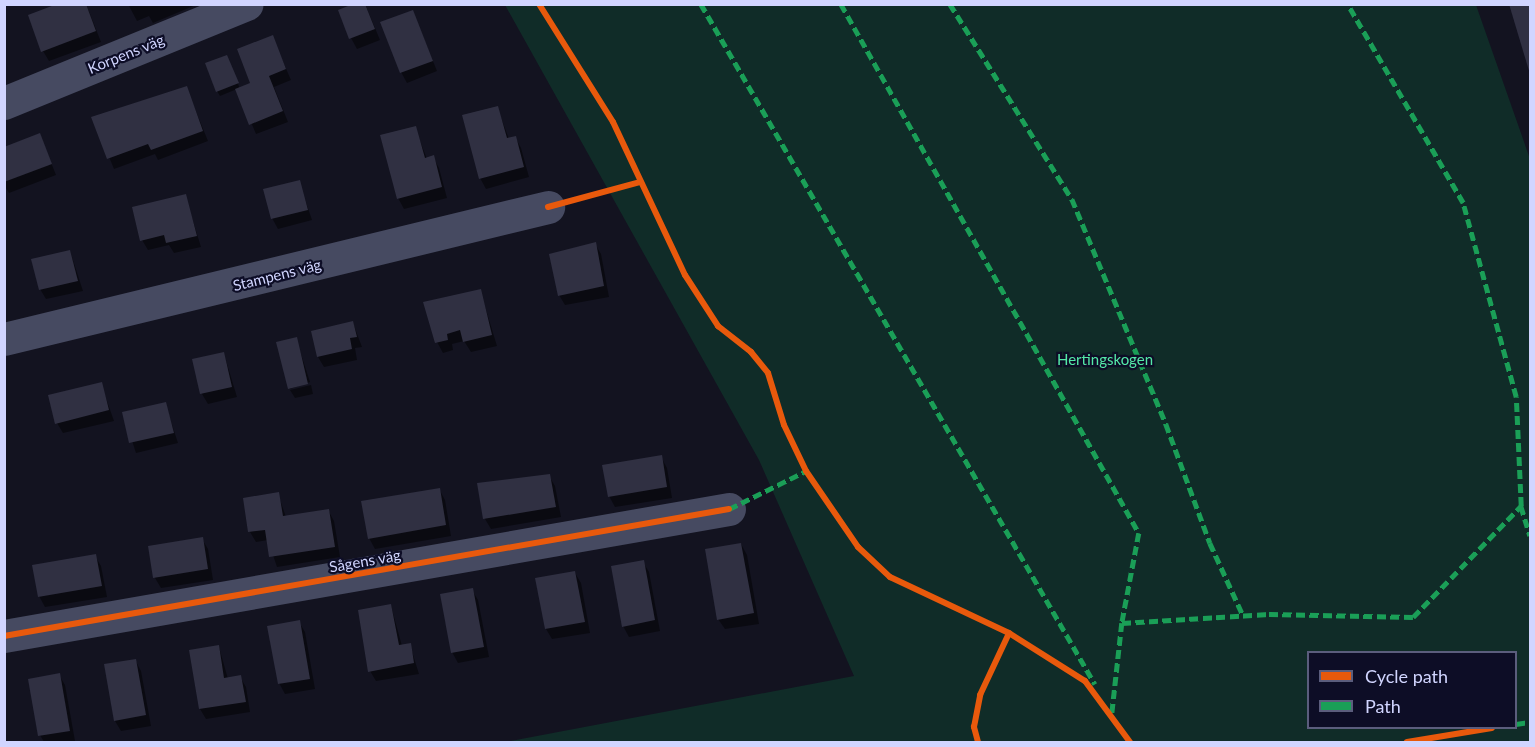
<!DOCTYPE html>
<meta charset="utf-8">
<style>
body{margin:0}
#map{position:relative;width:1535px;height:747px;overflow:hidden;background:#131320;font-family:Lato,sans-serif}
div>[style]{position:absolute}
.green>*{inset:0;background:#102c28}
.shadow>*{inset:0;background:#0007}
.building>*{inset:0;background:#303042}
.minor>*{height:33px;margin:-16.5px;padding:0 16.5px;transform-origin:16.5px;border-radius:16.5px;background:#464a61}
.quiet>*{height:4.5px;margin-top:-2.25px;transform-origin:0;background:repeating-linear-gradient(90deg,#1a9f57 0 9px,transparent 0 13.5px)}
.cycleway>*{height:6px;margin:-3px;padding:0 3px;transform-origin:3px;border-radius:3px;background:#e8590c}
span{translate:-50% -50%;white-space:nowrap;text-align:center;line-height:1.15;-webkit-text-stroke:4.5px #0d0d26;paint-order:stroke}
.street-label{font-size:15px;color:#d1d5ff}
.park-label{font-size:15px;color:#54e9a8}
.frame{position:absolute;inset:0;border:6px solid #d1d5ff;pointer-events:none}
.legend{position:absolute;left:1307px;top:651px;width:210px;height:78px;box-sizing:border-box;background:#0d0d26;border:2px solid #5b5d7d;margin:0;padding:8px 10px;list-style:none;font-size:18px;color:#d1d5ff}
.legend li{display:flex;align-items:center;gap:12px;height:30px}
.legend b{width:30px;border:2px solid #5b5d7d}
</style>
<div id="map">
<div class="green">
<i style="clip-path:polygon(evenodd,505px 5px,1476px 5px,1530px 159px,1530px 742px,506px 742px,854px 676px,759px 460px,505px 5px,1308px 652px,1516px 652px,1516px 728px,1308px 728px,1308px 652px)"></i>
</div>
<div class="shadow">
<i style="clip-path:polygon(86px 4px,101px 42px,49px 61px,43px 51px)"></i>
<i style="clip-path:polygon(128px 4px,198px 4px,153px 23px,149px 16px,137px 21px)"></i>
<i style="clip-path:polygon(365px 4px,380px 40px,357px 49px,351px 38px)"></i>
<i style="clip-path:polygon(1511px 4px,1530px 4px,1530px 71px)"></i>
<i style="clip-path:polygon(413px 12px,437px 71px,407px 83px,401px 72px)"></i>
<i style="clip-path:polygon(272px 37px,291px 80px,274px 87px,288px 122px,256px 134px,237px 89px,220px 96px,217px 91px,229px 61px,240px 89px,252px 84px)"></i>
<i style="clip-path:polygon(186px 87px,208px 141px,158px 160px,155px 154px,114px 169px,93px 118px)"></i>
<i style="clip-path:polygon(497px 107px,509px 139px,515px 137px,521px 148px,529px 177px,486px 189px,480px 178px)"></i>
<i style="clip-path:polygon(415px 128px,427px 159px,433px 157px,439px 168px,447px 198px,404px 209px,398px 198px)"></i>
<i style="clip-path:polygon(40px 135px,56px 175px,9px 193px,4px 185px,4px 148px)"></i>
<i style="clip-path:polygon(299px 182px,312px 220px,278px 229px,272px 218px)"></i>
<i style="clip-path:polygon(185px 195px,201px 247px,174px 253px,169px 245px,148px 250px,142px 240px)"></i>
<i style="clip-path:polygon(595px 244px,601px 254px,609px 297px,565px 305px,559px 295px)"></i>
<i style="clip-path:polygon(70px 251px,83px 291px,46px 299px,40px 289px)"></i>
<i style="clip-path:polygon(480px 290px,497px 346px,471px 352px,464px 341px,452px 344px,453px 350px,443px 353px,437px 342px)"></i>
<i style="clip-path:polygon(353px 323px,362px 347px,355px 348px,357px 360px,324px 367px,318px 357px)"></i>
<i style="clip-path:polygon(296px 339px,310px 382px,290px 389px,289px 388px)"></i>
<i style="clip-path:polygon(224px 354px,237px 397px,208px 404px,202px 394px)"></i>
<i style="clip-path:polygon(101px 384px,114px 421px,63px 433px,57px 423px)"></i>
<i style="clip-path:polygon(311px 385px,313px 394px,295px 398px,290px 390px)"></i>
<i style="clip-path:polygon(165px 403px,178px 443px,136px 453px,123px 413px)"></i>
<i style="clip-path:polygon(661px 457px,667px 468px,672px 498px,615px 507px,609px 496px)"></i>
<i style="clip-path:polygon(549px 476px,555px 486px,561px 517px,491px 529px,485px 519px,479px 484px)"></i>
<i style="clip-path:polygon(439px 489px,445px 500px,451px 536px,375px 549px,369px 538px)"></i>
<i style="clip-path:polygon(278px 494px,286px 517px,328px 510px,334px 521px,340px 557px,277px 567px,268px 540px,256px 542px,250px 532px)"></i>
<i style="clip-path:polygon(202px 539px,208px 549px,213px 580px,161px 588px,155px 578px,150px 547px)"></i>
<i style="clip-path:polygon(741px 544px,747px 555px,759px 624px,725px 629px,718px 619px)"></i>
<i style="clip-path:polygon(95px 556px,101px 566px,107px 597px,45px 607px,39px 596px)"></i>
<i style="clip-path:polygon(643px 562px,649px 572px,660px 631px,629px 637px,623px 626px)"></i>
<i style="clip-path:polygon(575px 573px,581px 583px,590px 633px,552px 639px,546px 629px,537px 580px)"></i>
<i style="clip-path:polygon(472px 590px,478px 600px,489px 657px,458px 663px,452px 652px)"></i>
<i style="clip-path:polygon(391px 606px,402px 646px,410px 645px,419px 674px,376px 681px,370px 671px)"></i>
<i style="clip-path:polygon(299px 622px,305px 632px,315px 689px,285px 694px,279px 683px)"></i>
<i style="clip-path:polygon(219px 647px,228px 679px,240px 677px,246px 687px,250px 712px,206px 719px,200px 709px,191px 651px)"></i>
<i style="clip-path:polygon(135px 660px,141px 671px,151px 726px,121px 731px,115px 721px)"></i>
<i style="clip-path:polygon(59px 675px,65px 685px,75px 741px,44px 742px,40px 735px)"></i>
</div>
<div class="building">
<i style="clip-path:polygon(57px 4px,86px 4px,96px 31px,41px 52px,28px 15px)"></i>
<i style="clip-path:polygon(353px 4px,365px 4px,375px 29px,349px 39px,338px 10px)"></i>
<i style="clip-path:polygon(1509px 4px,1530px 4px,1530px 74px)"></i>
<i style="clip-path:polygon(413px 10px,433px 61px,400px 73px,380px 22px)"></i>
<i style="clip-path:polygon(273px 35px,286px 69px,269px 76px,283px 111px,249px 125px,235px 89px,250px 83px,237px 49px)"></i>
<i style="clip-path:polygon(227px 55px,239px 83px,216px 92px,205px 63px)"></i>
<i style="clip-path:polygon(187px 86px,203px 131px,151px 150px,148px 144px,107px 159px,91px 117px)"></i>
<i style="clip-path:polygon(498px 106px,507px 138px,516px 136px,524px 167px,479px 179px,462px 115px)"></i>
<i style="clip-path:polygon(416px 126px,425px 158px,434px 155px,442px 187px,397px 199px,380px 135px)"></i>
<i style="clip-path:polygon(40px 133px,52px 164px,4px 182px,4px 147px)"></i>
<i style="clip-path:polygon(300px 180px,308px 210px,271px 219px,263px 189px)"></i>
<i style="clip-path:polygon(186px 194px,197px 236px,166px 243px,164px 235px,140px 241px,132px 207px)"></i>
<i style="clip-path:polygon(596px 242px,604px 286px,558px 296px,549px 254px)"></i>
<i style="clip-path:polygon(70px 250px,78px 281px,39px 290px,31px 259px)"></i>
<i style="clip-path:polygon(481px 289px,492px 335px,463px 342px,460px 330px,447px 334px,448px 340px,435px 343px,423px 302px)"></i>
<i style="clip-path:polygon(353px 321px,357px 337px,350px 338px,352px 349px,317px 357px,311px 331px)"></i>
<i style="clip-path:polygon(297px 337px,308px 384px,288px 389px,276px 342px)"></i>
<i style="clip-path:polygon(224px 352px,232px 387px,200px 394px,192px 359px)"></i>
<i style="clip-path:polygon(102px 382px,109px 410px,55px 424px,48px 395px)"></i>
<i style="clip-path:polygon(166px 402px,174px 433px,129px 443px,122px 412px)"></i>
<i style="clip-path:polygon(662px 455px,667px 487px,608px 497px,602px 465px)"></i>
<i style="clip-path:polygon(550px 474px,556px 507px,483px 519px,477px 483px)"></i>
<i style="clip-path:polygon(440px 488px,446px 525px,368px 539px,361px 501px)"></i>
<i style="clip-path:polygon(279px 492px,283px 516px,329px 509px,335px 547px,269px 557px,265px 530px,248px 532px,243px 498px)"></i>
<i style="clip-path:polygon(203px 537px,208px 569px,153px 578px,148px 546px)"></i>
<i style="clip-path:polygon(741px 543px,754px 613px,717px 620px,705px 549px)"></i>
<i style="clip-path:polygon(96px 554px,102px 586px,38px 597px,32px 565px)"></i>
<i style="clip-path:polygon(644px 560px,655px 620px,622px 627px,611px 566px)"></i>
<i style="clip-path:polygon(575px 571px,585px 622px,545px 629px,535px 578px)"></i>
<i style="clip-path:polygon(473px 588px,484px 647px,451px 653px,440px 594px)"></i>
<i style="clip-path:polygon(391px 604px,399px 645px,411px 643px,414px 663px,368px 672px,358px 610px)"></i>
<i style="clip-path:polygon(300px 620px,310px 679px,278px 684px,267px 626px)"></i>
<i style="clip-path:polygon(219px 645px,224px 678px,241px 675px,246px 702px,199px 709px,189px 650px)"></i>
<i style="clip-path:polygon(136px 659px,146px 715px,114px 721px,104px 664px)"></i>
<i style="clip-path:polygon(60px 673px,70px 731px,38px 736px,28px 679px)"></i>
</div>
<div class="minor">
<i style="left:4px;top:103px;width:262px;rotate:-22.2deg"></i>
<i style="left:4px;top:339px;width:560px;rotate:-13.64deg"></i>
<i style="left:4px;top:636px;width:736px;rotate:-9.94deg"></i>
</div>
<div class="quiet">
<i style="left:701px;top:4px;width:786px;rotate:59.91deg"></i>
<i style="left:841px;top:4px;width:607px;rotate:60.61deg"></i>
<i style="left:1139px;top:533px;width:92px;rotate:100.7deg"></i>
<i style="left:1122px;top:623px;width:92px;rotate:96.3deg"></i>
<i style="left:950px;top:4px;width:230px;rotate:58deg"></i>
<i style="left:1072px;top:199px;width:244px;rotate:67.3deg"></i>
<i style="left:1166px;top:424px;width:127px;rotate:69.7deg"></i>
<i style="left:1210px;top:543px;width:79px;rotate:65.4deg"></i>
<i style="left:1521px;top:506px;width:31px;rotate:73deg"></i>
<i style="left:729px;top:509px;width:86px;rotate:-26.3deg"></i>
<i style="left:1122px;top:623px;width:147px;rotate:-3.5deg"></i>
<i style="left:1269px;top:614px;width:144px;rotate:1.2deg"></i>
<i style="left:1413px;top:617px;width:155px;rotate:-45.8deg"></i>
<i style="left:1521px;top:506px;width:109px;rotate:-92.6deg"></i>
<i style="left:1516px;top:397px;width:201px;rotate:-105.3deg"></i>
<i style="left:1463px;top:203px;width:230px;rotate:-120.2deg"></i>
<i style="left:1516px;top:724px;width:14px;rotate:-8deg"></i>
</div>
<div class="cycleway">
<i style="left:539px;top:4px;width:139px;rotate:57.9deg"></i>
<i style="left:613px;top:122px;width:169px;rotate:64.8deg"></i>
<i style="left:685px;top:275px;width:61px;rotate:57.1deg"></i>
<i style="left:718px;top:326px;width:42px;rotate:38.2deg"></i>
<i style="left:751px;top:352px;width:27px;rotate:51deg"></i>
<i style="left:768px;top:373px;width:54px;rotate:72.9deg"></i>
<i style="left:784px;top:425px;width:51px;rotate:64.4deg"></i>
<i style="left:806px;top:471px;width:92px;rotate:55.6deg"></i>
<i style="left:858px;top:547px;width:44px;rotate:43.2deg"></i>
<i style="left:890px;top:577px;width:132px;rotate:25.2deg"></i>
<i style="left:1009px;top:633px;width:90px;rotate:32.3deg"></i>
<i style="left:1085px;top:681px;width:76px;rotate:53.6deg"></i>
<i style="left:548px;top:207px;width:95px;rotate:-15.2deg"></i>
<i style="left:4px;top:636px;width:736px;rotate:-9.94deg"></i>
<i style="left:978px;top:742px;width:16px;rotate:-105deg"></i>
<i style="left:974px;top:727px;width:33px;rotate:-79deg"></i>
<i style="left:980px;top:695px;width:68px;rotate:-64.9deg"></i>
<i style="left:1407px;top:742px;width:86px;rotate:-9.4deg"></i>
</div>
<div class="street-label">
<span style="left:126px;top:54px;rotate:-22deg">Korpens väg</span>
<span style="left:277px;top:275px;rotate:-14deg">Stampens väg</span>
<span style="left:365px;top:561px;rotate:-10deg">Sågens väg</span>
</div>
<div class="park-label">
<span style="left:1105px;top:360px">Hertingskogen</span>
</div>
<div class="frame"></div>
<ul class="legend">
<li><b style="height:8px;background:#e8590c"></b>Cycle path</li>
<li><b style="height:8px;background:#1a9f57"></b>Path</li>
</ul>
</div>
